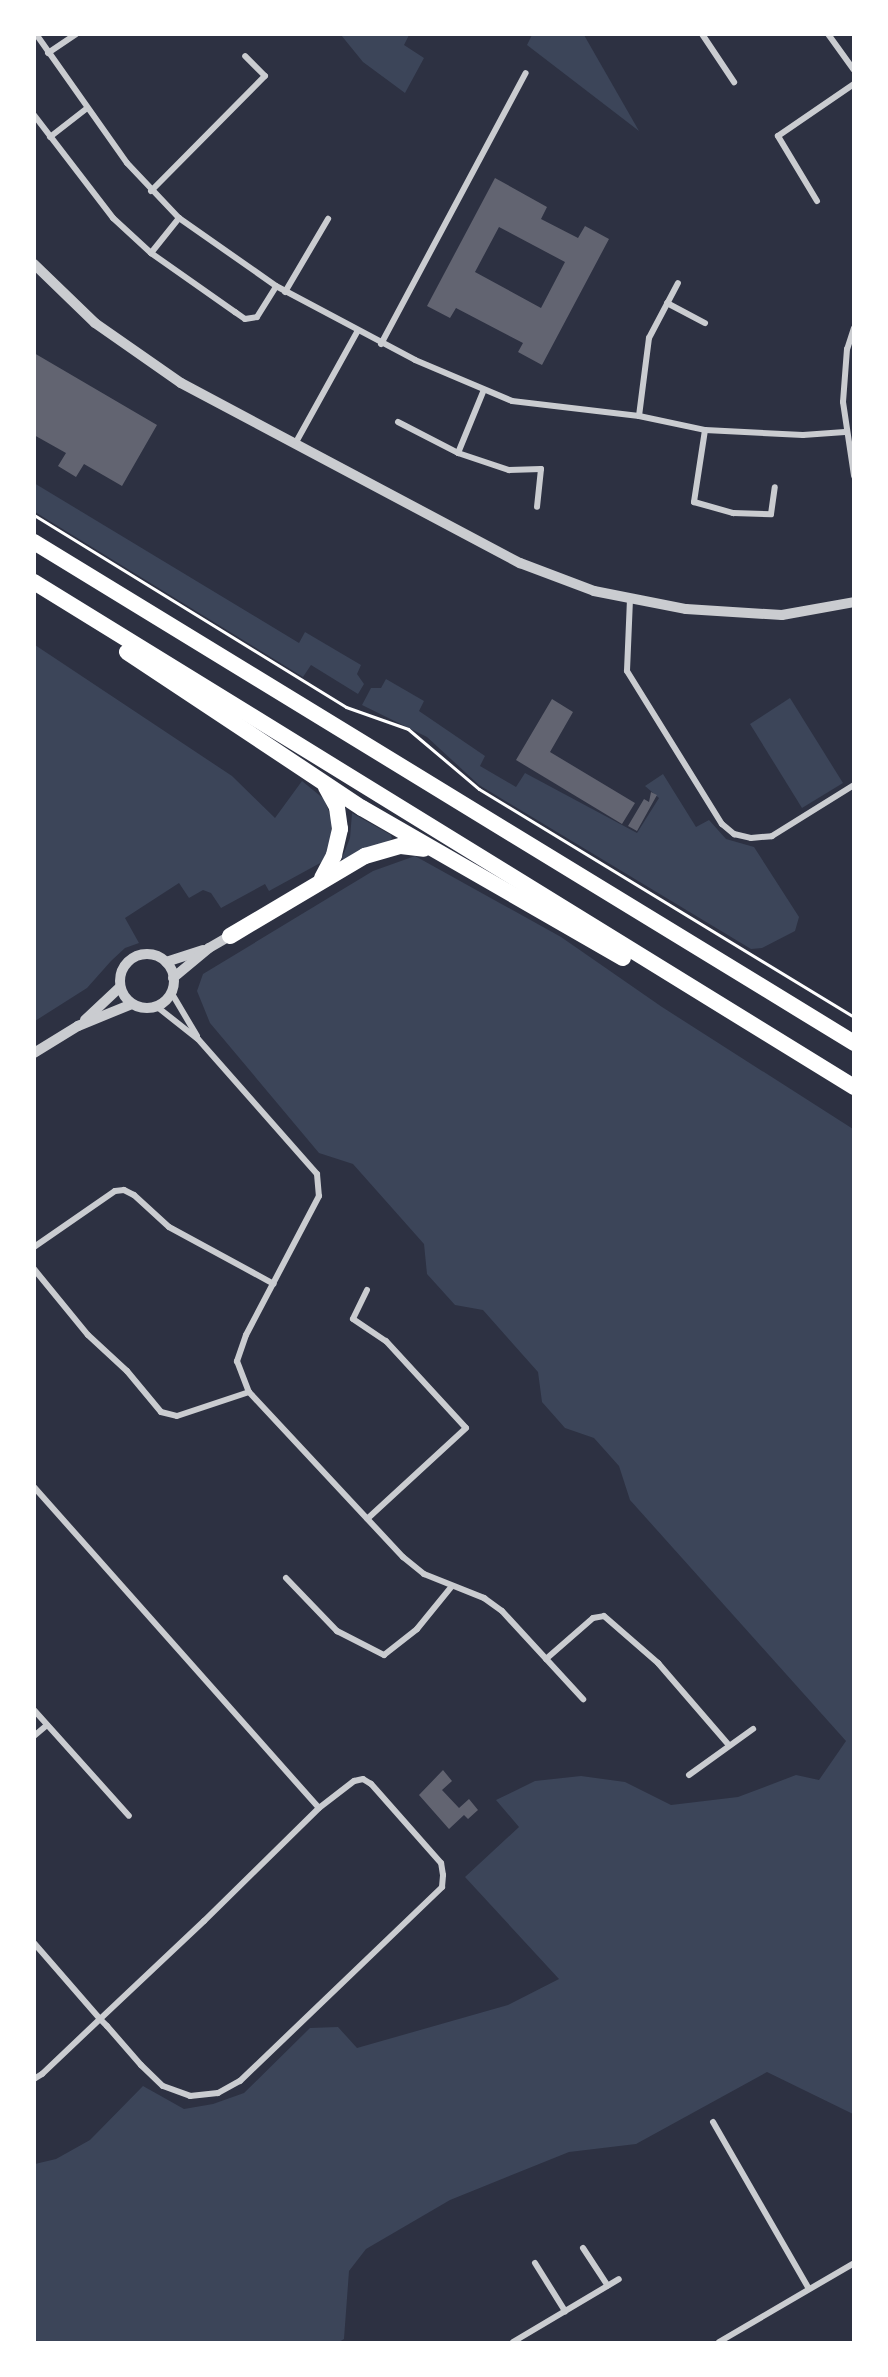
<!DOCTYPE html>
<style>
body{margin:0}
#map{position:relative;width:888px;height:2377px;overflow:hidden;background:#2d3142;font-family:"Archivo Narrow",sans-serif}
div>[style]{position:absolute}
.green>*{inset:0;background:#3c4559}
.building>*{inset:0;background:#626471}
.path>*{height:3px;margin:-1.5px;padding:0 1.5px;transform-origin:1.5px;border-radius:1.5px;background:#fff}
.minor>*{height:6px;margin:-3px;padding:0 3px;transform-origin:3px;border-radius:3px;background:#caccd0}
.tertiary>*{height:10px;margin:-5px;padding:0 5px;transform-origin:5px;border-radius:5px;background:#caccd0}
.tertiary>.ring{margin:-5px;padding:0;box-sizing:content-box;background:none;border:10px solid #caccd0;border-radius:50%}
.trunk>*{height:16px;margin:-8px;padding:0 8px;transform-origin:8px;border-radius:8px;background:#fff}
span{translate:-50% -50%;white-space:nowrap;text-align:center;line-height:1.15;-webkit-text-stroke:5px #fff;paint-order:stroke}
.frame{position:absolute;inset:0;border:36px solid #fff;pointer-events:none}
</style>
<div id="map">
<div class="green">
<i style="clip-path:polygon(341px 35px,409px 35px,404px 45px,424px 58px,405px 93px,363px 62px)"></i>
<i style="clip-path:polygon(532px 35px,584px 35px,639px 131px,527px 45px)"></i>
<i style="clip-path:polygon(34px 483px,299px 643px,305px 632px,361px 665px,357px 674px,364px 684px,358px 694px,311px 665px,303px 677px,35px 512px)"></i>
<i style="clip-path:polygon(35px 645px,232px 776px,275px 818px,302px 781px,324px 799px,332px 819px,330px 847px,322px 862px,269px 891px,265px 884px,221px 908px,211px 893px,203px 890px,189px 898px,179px 883px,125px 918px,139px 943px,125px 948px,111px 961px,87px 988px,35px 1021px)"></i>
<i style="clip-path:polygon(386px 679px,424px 701px,419px 711px,485px 756px,480px 766px,516px 787px,525px 773px,637px 833px,659px 798px,645px 786px,663px 774px,696px 827px,709px 820px,726px 839px,754px 847px,799px 917px,795px 931px,762px 948px,751px 949px,479px 785px,427px 737px,362px 705px,371px 688px,381px 688px)"></i>
<i style="clip-path:polygon(790px 698px,843px 783px,802px 808px,750px 724px)"></i>
<i style="clip-path:polygon(352px 813px,391px 835px,392px 839px,345px 861px,342px 858px,350px 838px)"></i>
<i style="clip-path:polygon(415px 856px,561px 937px,662px 1007px,853px 1129px,853px 2114px,767px 2072px,636px 2144px,569px 2152px,450px 2200px,366px 2249px,349px 2271px,344px 2339px,339px 2342px,35px 2342px,35px 2164px,56px 2159px,90px 2140px,143px 2086px,184px 2109px,213px 2104px,244px 2093px,310px 2028px,338px 2027px,357px 2048px,508px 2005px,559px 1979px,465px 1877px,519px 1827px,496px 1800px,535px 1781px,581px 1776px,625px 1782px,671px 1805px,738px 1797px,796px 1775px,819px 1780px,846px 1741px,630px 1500px,619px 1466px,594px 1438px,565px 1428px,542px 1402px,538px 1372px,483px 1310px,455px 1305px,427px 1274px,424px 1244px,353px 1164px,319px 1153px,210px 1023px,197px 991px,203px 974px,373px 871px)"></i>
</div>
<div class="building">
<i style="clip-path:polygon(evenodd,495px 178px,547px 207px,541px 219px,578px 238px,585px 226px,609px 239px,542px 365px,518px 352px,523px 343px,456px 308px,450px 318px,427px 306px,495px 178px,499px 227px,565px 262px,541px 308px,475px 272px,499px 227px)"></i>
<i style="clip-path:polygon(34px 353px,157px 425px,122px 486px,84px 464px,76px 477px,58px 466px,66px 453px,34px 435px)"></i>
<i style="clip-path:polygon(552px 699px,573px 712px,550px 752px,635px 803px,622px 824px,516px 760px)"></i>
<i style="clip-path:polygon(651px 792px,657px 795px,637px 831px,628px 826px,644px 799px,649px 802px)"></i>
<i style="clip-path:polygon(443px 1770px,452px 1781px,442px 1790px,459px 1808px,469px 1799px,478px 1810px,468px 1819px,464px 1815px,449px 1829px,419px 1795px)"></i>
</div>
<div class="path">
<i style="left:34px;top:515px;width:366px;rotate:31.6deg"></i>
<i style="left:346px;top:707px;width:66px;rotate:19.5deg"></i>
<i style="left:408px;top:729px;width:93px;rotate:40.2deg"></i>
<i style="left:479px;top:789px;width:439px;rotate:31.3deg"></i>
</div>
<div class="minor">
<i style="left:36px;top:34px;width:158px;rotate:54.8deg"></i>
<i style="left:127px;top:163px;width:76px;rotate:46.6deg"></i>
<i style="left:179px;top:218px;width:118px;rotate:35deg"></i>
<i style="left:276px;top:286px;width:157px;rotate:28deg"></i>
<i style="left:415px;top:360px;width:105px;rotate:22.9deg"></i>
<i style="left:512px;top:401px;width:128px;rotate:6.7deg"></i>
<i style="left:639px;top:416px;width:67px;rotate:12deg"></i>
<i style="left:705px;top:430px;width:98px;rotate:2.9deg"></i>
<i style="left:803px;top:435px;width:42px;rotate:-4.1deg"></i>
<i style="left:702px;top:34px;width:58px;rotate:56.3deg"></i>
<i style="left:828px;top:34px;width:44px;rotate:54.2deg"></i>
<i style="left:48px;top:53px;width:34px;rotate:-34deg"></i>
<i style="left:34px;top:115px;width:130px;rotate:52.5deg"></i>
<i style="left:113px;top:218px;width:52px;rotate:42.6deg"></i>
<i style="left:151px;top:253px;width:103px;rotate:35.1deg"></i>
<i style="left:235px;top:312px;width:12px;rotate:35deg"></i>
<i style="left:245px;top:319px;width:12px;rotate:-9deg"></i>
<i style="left:257px;top:317px;width:36px;rotate:-58deg"></i>
<i style="left:50px;top:137px;width:46px;rotate:-37.9deg"></i>
<i style="left:151px;top:191px;width:162px;rotate:-45.3deg"></i>
<i style="left:265px;top:76px;width:28px;rotate:-135deg"></i>
<i style="left:817px;top:201px;width:76px;rotate:-121deg"></i>
<i style="left:778px;top:136px;width:92px;rotate:-34.4deg"></i>
<i style="left:151px;top:253px;width:45px;rotate:-51.3deg"></i>
<i style="left:285px;top:292px;width:85px;rotate:-59.5deg"></i>
<i style="left:667px;top:303px;width:43px;rotate:27.8deg"></i>
<i style="left:854px;top:328px;width:22px;rotate:108deg"></i>
<i style="left:847px;top:349px;width:53px;rotate:94.3deg"></i>
<i style="left:843px;top:402px;width:75px;rotate:81.5deg"></i>
<i style="left:381px;top:344px;width:307px;rotate:-61.9deg"></i>
<i style="left:639px;top:416px;width:79px;rotate:-82.7deg"></i>
<i style="left:649px;top:338px;width:62px;rotate:-62.2deg"></i>
<i style="left:398px;top:422px;width:68px;rotate:27.3deg"></i>
<i style="left:458px;top:453px;width:54px;rotate:18.4deg"></i>
<i style="left:509px;top:470px;width:32px;rotate:-2deg"></i>
<i style="left:541px;top:469px;width:38px;rotate:96deg"></i>
<i style="left:705px;top:430px;width:73px;rotate:98.7deg"></i>
<i style="left:694px;top:502px;width:41px;rotate:15.8deg"></i>
<i style="left:733px;top:513px;width:38px;rotate:2deg"></i>
<i style="left:771px;top:514px;width:27px;rotate:-82deg"></i>
<i style="left:295px;top:444px;width:128px;rotate:-61deg"></i>
<i style="left:458px;top:453px;width:66px;rotate:-67.7deg"></i>
<i style="left:630px;top:599px;width:72px;rotate:92.4deg"></i>
<i style="left:627px;top:671px;width:180px;rotate:58.2deg"></i>
<i style="left:722px;top:824px;width:16px;rotate:40deg"></i>
<i style="left:734px;top:834px;width:17px;rotate:13deg"></i>
<i style="left:751px;top:838px;width:21px;rotate:-5deg"></i>
<i style="left:772px;top:836px;width:97px;rotate:-31.9deg"></i>
<i style="left:171px;top:992px;width:51px;rotate:59.4deg"></i>
<i style="left:156px;top:1006px;width:53px;rotate:38.2deg"></i>
<i style="left:198px;top:1039px;width:180px;rotate:48.6deg"></i>
<i style="left:317px;top:1174px;width:22px;rotate:85deg"></i>
<i style="left:319px;top:1196px;width:157px;rotate:117.7deg"></i>
<i style="left:246px;top:1335px;width:28px;rotate:109deg"></i>
<i style="left:237px;top:1361px;width:33px;rotate:69deg"></i>
<i style="left:249px;top:1392px;width:226px;rotate:47deg"></i>
<i style="left:403px;top:1557px;width:27px;rotate:39deg"></i>
<i style="left:424px;top:1574px;width:65px;rotate:21.8deg"></i>
<i style="left:484px;top:1598px;width:22px;rotate:36deg"></i>
<i style="left:502px;top:1611px;width:120px;rotate:47.4deg"></i>
<i style="left:34px;top:1247px;width:98px;rotate:-34.7deg"></i>
<i style="left:115px;top:1191px;width:9px;rotate:-6deg"></i>
<i style="left:124px;top:1190px;width:11px;rotate:27deg"></i>
<i style="left:134px;top:1195px;width:47px;rotate:42.4deg"></i>
<i style="left:169px;top:1227px;width:119px;rotate:28.5deg"></i>
<i style="left:34px;top:1269px;width:85px;rotate:50.7deg"></i>
<i style="left:88px;top:1335px;width:53px;rotate:42.7deg"></i>
<i style="left:127px;top:1371px;width:53px;rotate:50.3deg"></i>
<i style="left:161px;top:1412px;width:16px;rotate:14deg"></i>
<i style="left:177px;top:1416px;width:76px;rotate:-18.4deg"></i>
<i style="left:367px;top:1290px;width:32px;rotate:116deg"></i>
<i style="left:353px;top:1319px;width:40px;rotate:34deg"></i>
<i style="left:386px;top:1341px;width:118px;rotate:47.4deg"></i>
<i style="left:466px;top:1428px;width:134px;rotate:137.4deg"></i>
<i style="left:34px;top:1487px;width:429px;rotate:48.4deg"></i>
<i style="left:286px;top:1578px;width:74px;rotate:46.1deg"></i>
<i style="left:337px;top:1631px;width:53px;rotate:27.1deg"></i>
<i style="left:384px;top:1655px;width:42px;rotate:-38.2deg"></i>
<i style="left:417px;top:1629px;width:55px;rotate:-50.9deg"></i>
<i style="left:546px;top:1659px;width:62px;rotate:-41.1deg"></i>
<i style="left:593px;top:1618px;width:11px;rotate:-10deg"></i>
<i style="left:604px;top:1616px;width:72px;rotate:41deg"></i>
<i style="left:658px;top:1663px;width:107px;rotate:49.2deg"></i>
<i style="left:34px;top:1710px;width:142px;rotate:48.1deg"></i>
<i style="left:34px;top:1736px;width:17px;rotate:-40deg"></i>
<i style="left:689px;top:1775px;width:79px;rotate:-35.7deg"></i>
<i style="left:34px;top:1943px;width:101px;rotate:49deg"></i>
<i style="left:100px;top:2019px;width:10px;rotate:45deg"></i>
<i style="left:107px;top:2026px;width:52px;rotate:48.9deg"></i>
<i style="left:141px;top:2065px;width:30px;rotate:44deg"></i>
<i style="left:163px;top:2086px;width:29px;rotate:20deg"></i>
<i style="left:190px;top:2096px;width:28px;rotate:-6deg"></i>
<i style="left:218px;top:2093px;width:25px;rotate:-29deg"></i>
<i style="left:240px;top:2081px;width:280px;rotate:-43.8deg"></i>
<i style="left:442px;top:1887px;width:12px;rotate:-85deg"></i>
<i style="left:443px;top:1875px;width:12px;rotate:-99deg"></i>
<i style="left:441px;top:1863px;width:106px;rotate:-131.5deg"></i>
<i style="left:371px;top:1784px;width:9px;rotate:-148deg"></i>
<i style="left:363px;top:1779px;width:9px;rotate:167deg"></i>
<i style="left:354px;top:1781px;width:44px;rotate:142.4deg"></i>
<i style="left:319px;top:1808px;width:161px;rotate:135.5deg"></i>
<i style="left:204px;top:1921px;width:143px;rotate:136.7deg"></i>
<i style="left:100px;top:2019px;width:80px;rotate:136.5deg"></i>
<i style="left:42px;top:2074px;width:9px;rotate:148deg"></i>
<i style="left:713px;top:2122px;width:190px;rotate:60.1deg"></i>
<i style="left:583px;top:2248px;width:45px;rotate:56.7deg"></i>
<i style="left:535px;top:2263px;width:57px;rotate:58deg"></i>
<i style="left:513px;top:2342px;width:123px;rotate:-30.7deg"></i>
<i style="left:719px;top:2342px;width:156px;rotate:-30.3deg"></i>
</div>
<div class="tertiary">
<i style="left:34px;top:264px;width:85px;rotate:44deg"></i>
<i style="left:95px;top:323px;width:105px;rotate:34.9deg"></i>
<i style="left:181px;top:383px;width:384px;rotate:28deg"></i>
<i style="left:520px;top:563px;width:79px;rotate:20.7deg"></i>
<i style="left:594px;top:591px;width:94px;rotate:11.1deg"></i>
<i style="left:686px;top:609px;width:96px;rotate:3.6deg"></i>
<i style="left:782px;top:615px;width:73px;rotate:-10.2deg"></i>
<i class="ring" style="left:120px;top:954px;width:44px;height:44px"></i>
<i style="left:166px;top:962px;width:39px;rotate:-18deg"></i>
<i style="left:173px;top:978px;width:47px;rotate:-39.8deg"></i>
<i style="left:209px;top:948px;width:24px;rotate:-30deg"></i>
<i style="left:85px;top:1020px;width:48px;rotate:-43.3deg"></i>
<i style="left:34px;top:1053px;width:52px;rotate:-31.5deg"></i>
<i style="left:78px;top:1026px;width:58px;rotate:-22.2deg"></i>
</div>
<div class="trunk">
<i style="left:34px;top:542px;width:961px;rotate:31.42deg"></i>
<i style="left:34px;top:582px;width:963px;rotate:31.63deg"></i>
<i style="left:127px;top:652px;width:282px;rotate:33.6deg"></i>
<i style="left:362px;top:808px;width:301px;rotate:29.9deg"></i>
<i style="left:322px;top:878px;width:26px;rotate:-62deg"></i>
<i style="left:334px;top:855px;width:27px;rotate:-77deg"></i>
<i style="left:340px;top:829px;width:22px;rotate:-98deg"></i>
<i style="left:337px;top:807px;width:23px;rotate:-119deg"></i>
<i style="left:230px;top:936px;width:157px;rotate:-30.7deg"></i>
<i style="left:365px;top:856px;width:37px;rotate:-16deg"></i>
<i style="left:401px;top:846px;width:23px;rotate:7deg"></i>
</div>
<div class="frame"></div>
</div>
